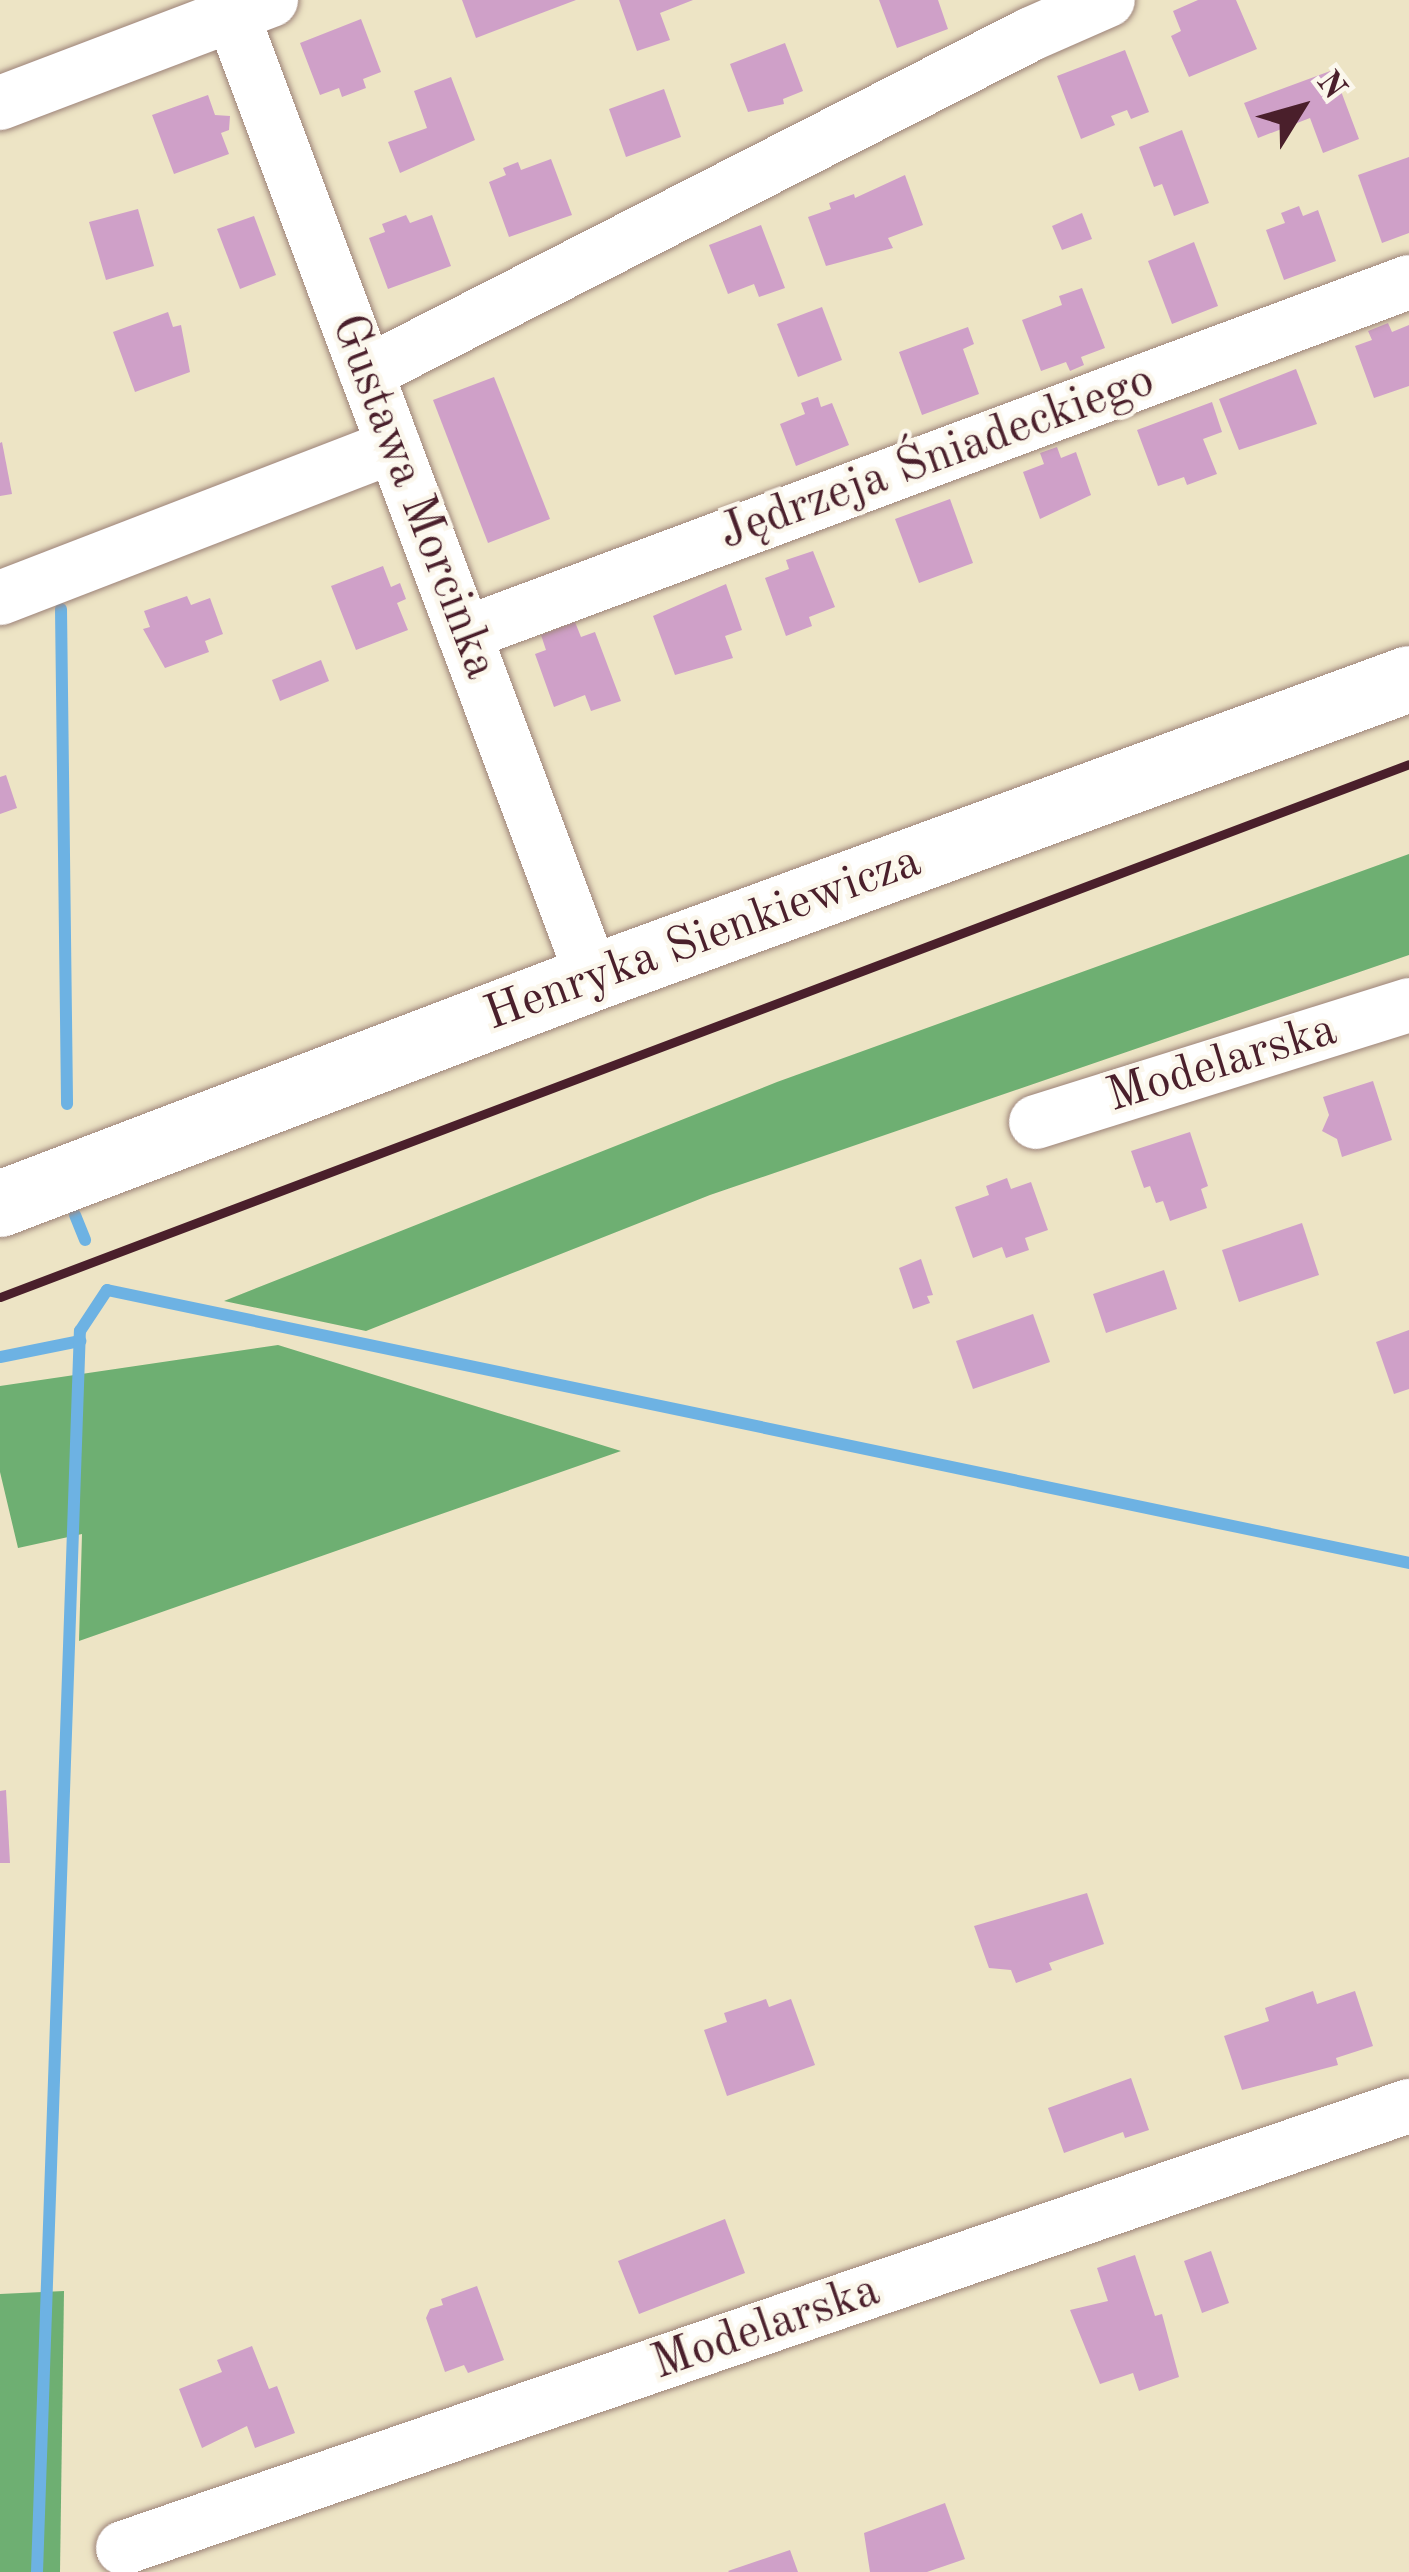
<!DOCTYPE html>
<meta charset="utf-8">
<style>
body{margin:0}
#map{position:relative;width:1409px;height:2572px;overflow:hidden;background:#ede4c5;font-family:"Old Standard TT",serif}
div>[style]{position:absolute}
.forest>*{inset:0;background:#6eaf72}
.stream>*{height:12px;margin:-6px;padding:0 6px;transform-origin:6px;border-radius:6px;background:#6db2e3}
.building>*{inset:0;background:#cfa0c8}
.roads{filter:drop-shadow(0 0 3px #9c8278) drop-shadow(0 0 3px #9c8278)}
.minor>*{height:54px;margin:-27px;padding:0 27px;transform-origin:27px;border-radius:27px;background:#fff}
.major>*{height:66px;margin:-33px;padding:0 33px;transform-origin:33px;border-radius:33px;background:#fff}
.rail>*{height:9px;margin:-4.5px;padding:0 4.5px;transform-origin:4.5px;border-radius:4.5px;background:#4a1f2b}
span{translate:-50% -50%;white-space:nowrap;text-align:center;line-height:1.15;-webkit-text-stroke:9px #fbf7ec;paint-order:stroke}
.street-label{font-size:48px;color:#4a1f2b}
.north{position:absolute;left:1241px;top:48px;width:120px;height:120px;-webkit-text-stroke:9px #fbf7ec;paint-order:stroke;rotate:53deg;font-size:33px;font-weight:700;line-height:48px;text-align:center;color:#4a1f2b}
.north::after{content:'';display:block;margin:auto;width:42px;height:54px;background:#4a1f2b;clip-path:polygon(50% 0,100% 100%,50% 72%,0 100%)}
</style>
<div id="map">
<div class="forest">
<i style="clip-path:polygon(1409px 854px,1409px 955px,710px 1195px,366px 1331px,224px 1301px,777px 1082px)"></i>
<i style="clip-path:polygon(278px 1345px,621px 1451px,79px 1641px,82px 1534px,18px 1548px,0 1472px,0 1386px)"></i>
<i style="clip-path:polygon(64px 2291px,60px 2572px,0 2572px,0 2294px)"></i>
</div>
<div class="stream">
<i style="left:61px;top:609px;width:495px;rotate:89.3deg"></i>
<i style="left:75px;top:1215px;width:27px;rotate:68deg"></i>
<i style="left:107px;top:1290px;width:1330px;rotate:11.84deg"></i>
<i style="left:0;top:1357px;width:82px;rotate:-11.3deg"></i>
<i style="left:37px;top:2572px;width:1242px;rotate:-88.02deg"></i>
<i style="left:80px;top:1331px;width:49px;rotate:-56.6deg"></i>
</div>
<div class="building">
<i style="clip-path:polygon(462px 0,576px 0,476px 38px)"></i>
<i style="clip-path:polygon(619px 0,693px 0,660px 13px,670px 40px,637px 51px)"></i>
<i style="clip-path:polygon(879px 0,938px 0,948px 29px,897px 48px)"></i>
<i style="clip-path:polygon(1198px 0,1236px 0,1257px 49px,1189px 77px,1171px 36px,1181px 31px,1173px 11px)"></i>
<i style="clip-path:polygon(361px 19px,381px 72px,363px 79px,366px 88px,342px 97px,339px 88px,320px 95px,300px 43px)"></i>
<i style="clip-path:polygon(785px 43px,803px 91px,783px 99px,784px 104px,748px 112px,730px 64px)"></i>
<i style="clip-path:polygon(1125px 50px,1149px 112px,1131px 119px,1127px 110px,1111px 116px,1115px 125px,1081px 139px,1057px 76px)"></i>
<i style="clip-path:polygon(1333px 70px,1359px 139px,1323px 153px,1310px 118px,1258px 138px,1244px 103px)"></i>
<i style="clip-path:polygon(451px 77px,475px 140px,400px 173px,388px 142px,427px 128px,414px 91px)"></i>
<i style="clip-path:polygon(664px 89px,681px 137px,626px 157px,609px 109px)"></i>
<i style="clip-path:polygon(208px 95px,215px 115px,230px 116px,229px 130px,221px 133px,229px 154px,174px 174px,152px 115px)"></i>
<i style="clip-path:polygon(1182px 130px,1209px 203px,1174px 216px,1162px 184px,1154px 187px,1139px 147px)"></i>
<i style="clip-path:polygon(1409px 157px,1409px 233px,1382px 243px,1358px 175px)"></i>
<i style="clip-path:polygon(551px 159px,572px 215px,509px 237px,489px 182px,506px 175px,503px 168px,518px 162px,521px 170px)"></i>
<i style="clip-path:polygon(905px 175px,923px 225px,888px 238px,893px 248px,826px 266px,808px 217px,831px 209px,829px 203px,854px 194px,855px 198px)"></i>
<i style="clip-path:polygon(1299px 206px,1303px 216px,1318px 210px,1336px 261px,1284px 280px,1266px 230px,1285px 223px,1281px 213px)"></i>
<i style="clip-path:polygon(138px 209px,154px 266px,106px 280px,89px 222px)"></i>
<i style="clip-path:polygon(1082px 213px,1092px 239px,1062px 250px,1052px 226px)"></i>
<i style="clip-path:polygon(406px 215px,410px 223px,432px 215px,451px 266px,388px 289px,369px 238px,385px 232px,382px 224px)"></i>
<i style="clip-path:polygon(254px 216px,276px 275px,240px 289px,217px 229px)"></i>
<i style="clip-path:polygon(761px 225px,785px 288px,759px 297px,754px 284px,728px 294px,709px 245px)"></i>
<i style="clip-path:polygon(1194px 242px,1218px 306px,1172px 324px,1148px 261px)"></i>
<i style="clip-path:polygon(1082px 288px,1105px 348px,1081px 357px,1084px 365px,1070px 371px,1066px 362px,1041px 371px,1022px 320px,1062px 305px,1059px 296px)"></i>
<i style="clip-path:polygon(822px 307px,842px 360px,798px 377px,777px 324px)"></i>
<i style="clip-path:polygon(168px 312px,173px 327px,181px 325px,190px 372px,135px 392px,113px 332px)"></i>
<i style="clip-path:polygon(1388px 323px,1392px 332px,1409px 325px,1409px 386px,1374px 398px,1355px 346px,1372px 340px,1368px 331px)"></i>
<i style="clip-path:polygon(968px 327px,974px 344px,963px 349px,979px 394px,922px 415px,899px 352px)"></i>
<i style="clip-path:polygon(1296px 369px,1317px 424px,1239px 450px,1219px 399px)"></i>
<i style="clip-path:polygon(494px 377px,550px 519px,488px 543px,433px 400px)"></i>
<i style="clip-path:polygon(818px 397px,821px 407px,832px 403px,849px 445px,796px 466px,780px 424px,805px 414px,801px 403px)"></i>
<i style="clip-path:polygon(1212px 402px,1222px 432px,1203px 439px,1217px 474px,1187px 485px,1184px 477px,1158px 486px,1137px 430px)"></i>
<i style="clip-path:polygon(2px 442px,12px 494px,0 496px,0 443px)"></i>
<i style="clip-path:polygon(1057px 447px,1061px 458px,1076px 452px,1091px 495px,1040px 519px,1023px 472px,1044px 464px,1040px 453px)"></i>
<i style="clip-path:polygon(950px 499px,973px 563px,919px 583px,895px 519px)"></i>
<i style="clip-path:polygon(813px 551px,835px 607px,809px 617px,812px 626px,786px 636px,765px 578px,789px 569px,786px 560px)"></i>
<i style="clip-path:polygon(383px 566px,391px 587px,400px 583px,406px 599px,397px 603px,408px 630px,356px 650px,331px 586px)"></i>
<i style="clip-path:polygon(726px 584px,742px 630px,725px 636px,733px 658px,675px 675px,653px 616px)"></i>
<i style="clip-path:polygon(187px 596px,191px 605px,210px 598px,223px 634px,205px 641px,209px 652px,165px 668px,143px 629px,150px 627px,144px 611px)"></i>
<i style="clip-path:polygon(575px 622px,581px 637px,595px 632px,621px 701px,591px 711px,585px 695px,554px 707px,535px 654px,546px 650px,541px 635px)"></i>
<i style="clip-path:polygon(321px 660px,329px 681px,280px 701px,272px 680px)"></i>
<i style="clip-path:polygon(6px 775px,17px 808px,0 814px,0 777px)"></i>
<i style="clip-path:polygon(1373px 1081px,1392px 1140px,1342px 1157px,1337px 1139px,1322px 1131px,1329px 1115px,1323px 1097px)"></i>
<i style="clip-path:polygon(1190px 1132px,1208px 1186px,1201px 1189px,1207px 1208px,1170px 1221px,1163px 1201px,1156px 1203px,1150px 1186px,1144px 1188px,1131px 1151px)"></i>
<i style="clip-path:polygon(1007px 1178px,1011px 1189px,1031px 1182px,1048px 1230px,1025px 1238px,1029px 1250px,1006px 1258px,1002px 1247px,973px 1258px,955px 1207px,989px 1195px,986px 1186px)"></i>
<i style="clip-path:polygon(1302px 1223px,1319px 1275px,1239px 1302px,1222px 1250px)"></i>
<i style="clip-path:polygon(921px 1259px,933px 1295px,927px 1296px,930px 1303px,913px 1309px,899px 1268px)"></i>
<i style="clip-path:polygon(1164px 1270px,1177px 1309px,1106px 1333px,1093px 1294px)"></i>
<i style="clip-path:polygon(1033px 1314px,1050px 1362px,973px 1389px,956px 1341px)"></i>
<i style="clip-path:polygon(1409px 1330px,1409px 1389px,1394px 1394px,1376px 1342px)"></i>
<i style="clip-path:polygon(6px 1790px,10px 1863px,0 1863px,0 1791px)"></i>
<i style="clip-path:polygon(1087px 1893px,1104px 1944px,1049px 1963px,1052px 1970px,1016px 1983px,1011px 1970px,989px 1968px,974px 1926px)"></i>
<i style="clip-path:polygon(1313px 1991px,1317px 2004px,1355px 1991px,1373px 2046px,1336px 2058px,1338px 2065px,1242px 2090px,1224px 2036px,1269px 2021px,1265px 2008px)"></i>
<i style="clip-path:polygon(766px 1999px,769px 2007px,791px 1999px,815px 2065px,727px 2096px,704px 2030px,727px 2022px,724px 2013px)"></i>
<i style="clip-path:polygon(1131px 2078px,1149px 2130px,1125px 2138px,1123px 2132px,1064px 2153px,1048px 2108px)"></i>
<i style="clip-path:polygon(725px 2219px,745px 2273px,639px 2314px,618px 2261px)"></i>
<i style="clip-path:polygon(1211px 2251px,1229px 2303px,1202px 2313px,1184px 2261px)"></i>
<i style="clip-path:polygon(1135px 2255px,1155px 2316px,1162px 2314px,1179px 2377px,1139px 2391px,1133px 2373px,1100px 2384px,1070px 2310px,1108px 2301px,1097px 2268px)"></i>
<i style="clip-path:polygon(477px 2286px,504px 2360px,468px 2373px,464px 2365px,445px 2372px,426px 2318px,430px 2309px,443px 2305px,441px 2299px)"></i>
<i style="clip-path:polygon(252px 2346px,269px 2389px,277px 2386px,295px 2433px,255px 2448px,247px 2426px,202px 2448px,179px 2389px,222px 2372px,217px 2360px)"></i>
<i style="clip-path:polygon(945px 2503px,965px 2559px,927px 2572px,870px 2572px,864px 2533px)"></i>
<i style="clip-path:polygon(790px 2550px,798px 2572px,729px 2572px,728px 2571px)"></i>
</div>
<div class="roads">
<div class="minor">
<i style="left:233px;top:17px;width:1026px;rotate:69.46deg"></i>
<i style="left:0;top:103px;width:290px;rotate:-20.8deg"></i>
<i style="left:366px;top:373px;width:746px;rotate:-27.01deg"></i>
<i style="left:1031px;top:34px;width:84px;rotate:-23.8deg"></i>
<i style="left:0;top:598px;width:422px;rotate:-21.1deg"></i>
<i style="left:464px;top:634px;width:1008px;rotate:-20.43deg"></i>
<i style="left:1036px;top:1122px;width:391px;rotate:-17.4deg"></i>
<i style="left:123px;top:2548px;width:1360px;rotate:-18.97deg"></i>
</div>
<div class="major">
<i style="left:0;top:1204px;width:635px;rotate:-20.86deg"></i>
<i style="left:593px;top:978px;width:869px;rotate:-20.12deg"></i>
</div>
</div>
<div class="rail">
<i style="left:0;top:1297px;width:1506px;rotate:-20.72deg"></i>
</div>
<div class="street-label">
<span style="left:937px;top:458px;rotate:-20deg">Jędrzeja Śniadeckiego</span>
<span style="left:413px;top:497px;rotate:69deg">Gustawa Morcinka</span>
<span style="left:703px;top:939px;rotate:-20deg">Henryka Sienkiewicza</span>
<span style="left:1222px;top:1064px;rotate:-17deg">Modelarska</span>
<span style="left:766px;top:2328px;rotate:-19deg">Modelarska</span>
</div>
<div class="north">N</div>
</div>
